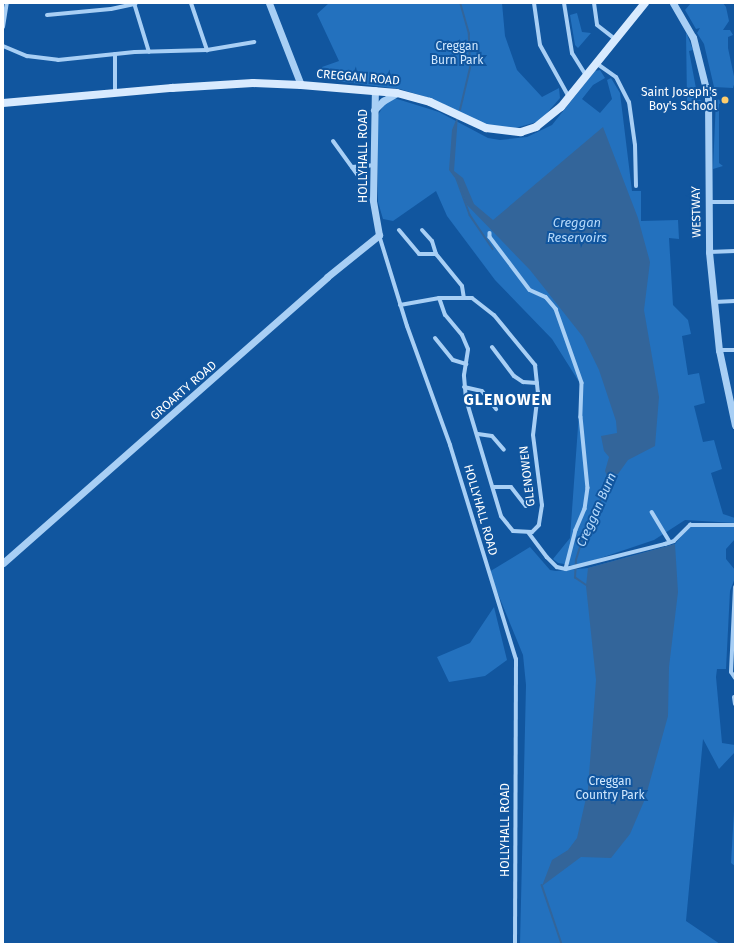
<!DOCTYPE html>
<style>
body{margin:0}
#map{position:relative;width:738px;height:947px;overflow:hidden;background:#11569f;font-family:"Fira Sans",sans-serif}
div>[style]{position:absolute}
.green>*{inset:0;background:#2371be}
.water>*{inset:0;background:#33659a}
.stream>*{height:1.5px;margin:-0.75px;padding:0 0.75px;transform-origin:0.75px;border-radius:0.75px;background:#33659a}
.pedestrian>*{height:3.5px;margin:-1.75px;padding:0 1.75px;transform-origin:1.75px;border-radius:1.75px;background:#a8cff5}
.minor>*{height:4px;margin:-2px;padding:0 2px;transform-origin:2px;border-radius:2px;background:#a8cff5}
.tertiary>*{height:7px;margin:-3.5px;padding:0 3.5px;transform-origin:3.5px;border-radius:3.5px;background:#a8cff5}
.secondary>*{height:8px;margin:-4px;padding:0 4px;transform-origin:4px;border-radius:4px;background:#d8eafe}
.dots>*{width:11px;height:11px;translate:-50% -50%;box-sizing:border-box;border:2px solid #11569f;border-radius:50%}
span{translate:-50% -50%;white-space:nowrap;text-align:center;line-height:1.15;-webkit-text-stroke:4px #11569f;paint-order:stroke}
.park-label{font-size:12px;color:#d1e8fe}
.street-label{font-size:12px;color:#fff}
.poi-label{font-size:12px;color:#fff}
.right{translate:-100% -50%;text-align:right}
.water-label{font-size:13px;color:#b5d9fb;font-style:italic}
.district-label{font-size:16px;color:#fff;font-weight:700;letter-spacing:1px}
.frame{position:absolute;inset:0;border:4px solid #fff;pointer-events:none}
</style>
<div id="map">
<div class="green">
<i style="clip-path:polygon(329px 3px,502px 3px,505px 36px,517px 70px,542px 97px,559px 88px,560px 98px,540px 121px,512px 129px,488px 127px,433px 99px,400px 89px,328px 80px,322px 67px,339px 61px,317px 14px)"></i>
<i style="clip-path:polygon(691px 3px,723px 3px,726px 7px,729px 21px,723px 30px,730px 30px,733px 35px,728px 37px,728px 48px,735px 81px,733px 88px,714px 87px,704px 44px,697px 33px,700px 28px,696px 29px,685px 10px)"></i>
<i style="clip-path:polygon(577px 13px,582px 32px,591px 33px,578px 48px,575px 45px,570px 15px)"></i>
<i style="clip-path:polygon(686px 32px,693px 50px,689px 51px,698px 99px,702px 101px,687px 101px)"></i>
<i style="clip-path:polygon(600px 70px,605px 78px,593px 85px,582px 99px,600px 113px,612px 99px,607px 80px,611px 78px,620px 93px,632px 191px,641px 191px,641px 221px,678px 220px,679px 239px,669px 238px,673px 305px,688px 320px,691px 334px,682px 336px,688px 375px,699px 373px,705px 403px,694px 406px,703px 442px,714px 440px,722px 469px,711px 473px,723px 514px,735px 518px,735px 523px,685px 520px,654px 540px,577px 566px,558px 563px,553px 559px,570px 538px,581px 385px,552px 339px,495px 280px,447px 216px,436px 191px,393px 221px,383px 219px,378px 202px,377px 117px,386px 101px,394px 98px,439px 112px,488px 138px,500px 140px,527px 137px,552px 125px,595px 71px)"></i>
<i style="clip-path:polygon(716px 99px,724px 101px,719px 104px,719px 163px,723px 166px,713px 169px)"></i>
<i style="clip-path:polygon(735px 526px,735px 539px,726px 549px,726px 559px,735px 570px,735px 578px,730px 591px,726px 669px,717px 669px,716px 677px,722px 743px,735px 745px,735px 752px,719px 769px,703px 739px,686px 921px,720px 944px,520px 944px,526px 685px,523px 655px,489px 572px,530px 547px,550px 570px,556px 571px,588px 568px,675px 544px,689px 527px)"></i>
<i style="clip-path:polygon(494px 607px,507px 660px,485px 676px,449px 682px,437px 657px,470px 643px)"></i>
<i style="clip-path:polygon(735px 794px,735px 866px,731px 863px)"></i>
</div>
<div class="water">
<i style="clip-path:polygon(458px 115px,454px 171px,463px 178px,474px 204px,493px 220px,603px 127px,638px 218px,650px 262px,644px 310px,659px 397px,655px 446px,628px 460px,618px 474px,607px 476px,605px 471px,609px 457px,604px 451px,601px 436px,617px 433px,616px 421px,599px 370px,583px 337px,530px 270px,467px 205px,458px 182px,449px 170px,452px 130px)"></i>
<i style="clip-path:polygon(675px 544px,678px 592px,669px 667px,668px 716px,645px 799px,630px 834px,611px 858px,581px 857px,542px 886px,552px 860px,568px 850px,577px 838px,588px 789px,596px 680px,586px 586px,588px 568px)"></i>
</div>
<div class="stream">
<i style="left:460px;top:110px;width:43px;rotate:-76.6deg"></i>
<i style="left:470px;top:68px;width:34px;rotate:-92deg"></i>
<i style="left:469px;top:34px;width:32px;rotate:-106deg"></i>
<i style="left:457px;top:179px;width:38px;rotate:70deg"></i>
<i style="left:470px;top:215px;width:41px;rotate:55.9deg"></i>
<i style="left:587px;top:586px;width:14px;rotate:-146deg"></i>
<i style="left:575px;top:578px;width:18px;rotate:-87deg"></i>
<i style="left:576px;top:560px;width:30px;rotate:-73deg"></i>
<i style="left:585px;top:531px;width:65px;rotate:-63.4deg"></i>
<i style="left:542px;top:885px;width:62px;rotate:71.3deg"></i>
</div>
<div class="pedestrian">
<i style="left:490px;top:233px;width:4px;rotate:90deg"></i>
<i style="left:490px;top:237px;width:66px;rotate:53deg"></i>
<i style="left:530px;top:290px;width:17px;rotate:24deg"></i>
<i style="left:546px;top:297px;width:16px;rotate:50deg"></i>
<i style="left:556px;top:309px;width:78px;rotate:70.6deg"></i>
<i style="left:582px;top:383px;width:34px;rotate:92deg"></i>
<i style="left:581px;top:417px;width:71px;rotate:84.4deg"></i>
<i style="left:588px;top:488px;width:21px;rotate:98deg"></i>
<i style="left:585px;top:509px;width:23px;rotate:113deg"></i>
<i style="left:576px;top:530px;width:40px;rotate:104.4deg"></i>
<i style="left:652px;top:512px;width:35px;rotate:59deg"></i>
<i style="left:529px;top:533px;width:30px;rotate:53deg"></i>
<i style="left:547px;top:557px;width:14px;rotate:45deg"></i>
<i style="left:557px;top:567px;width:9px;rotate:13deg"></i>
<i style="left:566px;top:569px;width:102px;rotate:-14.2deg"></i>
<i style="left:665px;top:544px;width:9px;rotate:-18deg"></i>
<i style="left:674px;top:541px;width:23px;rotate:-45deg"></i>
<i style="left:690px;top:525px;width:45px"></i>
</div>
<div class="minor">
<i style="left:134px;top:3px;width:51px;rotate:73deg"></i>
<i style="left:191px;top:3px;width:50px;rotate:71.2deg"></i>
<i style="left:534px;top:3px;width:42px;rotate:81.9deg"></i>
<i style="left:540px;top:45px;width:60px;rotate:60.9deg"></i>
<i style="left:564px;top:3px;width:51px;rotate:80.9deg"></i>
<i style="left:572px;top:53px;width:26px;rotate:58deg"></i>
<i style="left:594px;top:3px;width:22px;rotate:82deg"></i>
<i style="left:597px;top:25px;width:23px;rotate:38deg"></i>
<i style="left:47px;top:15px;width:64px;rotate:-5.4deg"></i>
<i style="left:111px;top:9px;width:25px;rotate:-12deg"></i>
<i style="left:3px;top:27px;width:24px;rotate:-81deg"></i>
<i style="left:3px;top:46px;width:26px;rotate:23deg"></i>
<i style="left:27px;top:56px;width:31px;rotate:7deg"></i>
<i style="left:58px;top:60px;width:77px;rotate:-5.9deg"></i>
<i style="left:135px;top:52px;width:72px;rotate:-1.6deg"></i>
<i style="left:207px;top:50px;width:48px;rotate:-9.7deg"></i>
<i style="left:596px;top:63px;width:24px;rotate:35deg"></i>
<i style="left:616px;top:77px;width:28px;rotate:63deg"></i>
<i style="left:629px;top:102px;width:43px;rotate:82.1deg"></i>
<i style="left:635px;top:145px;width:41px;rotate:88.6deg"></i>
<i style="left:115px;top:91px;width:37px;rotate:-90deg"></i>
<i style="left:333px;top:141px;width:44px;rotate:54.2deg"></i>
<i style="left:352px;top:167px;width:21px;rotate:-5deg"></i>
<i style="left:708px;top:202px;width:27px"></i>
<i style="left:399px;top:230px;width:31px;rotate:50deg"></i>
<i style="left:419px;top:254px;width:17px"></i>
<i style="left:422px;top:230px;width:15px;rotate:48deg"></i>
<i style="left:432px;top:241px;width:14px;rotate:73deg"></i>
<i style="left:436px;top:254px;width:41px;rotate:50.9deg"></i>
<i style="left:462px;top:286px;width:12px;rotate:81deg"></i>
<i style="left:379px;top:235px;width:95px;rotate:72.9deg"></i>
<i style="left:407px;top:326px;width:127px;rotate:70.1deg"></i>
<i style="left:450px;top:445px;width:224px;rotate:72.9deg"></i>
<i style="left:516px;top:659px;width:285px;rotate:90.2deg"></i>
<i style="left:709px;top:252px;width:26px;rotate:-2deg"></i>
<i style="left:714px;top:302px;width:21px;rotate:-3deg"></i>
<i style="left:400px;top:305px;width:40px;rotate:-10deg"></i>
<i style="left:439px;top:298px;width:33px"></i>
<i style="left:472px;top:298px;width:28px;rotate:38deg"></i>
<i style="left:494px;top:315px;width:65px;rotate:50.6deg"></i>
<i style="left:535px;top:365px;width:27px;rotate:84deg"></i>
<i style="left:538px;top:392px;width:43px;rotate:96.6deg"></i>
<i style="left:533px;top:435px;width:71px;rotate:82.7deg"></i>
<i style="left:542px;top:505px;width:20px;rotate:99deg"></i>
<i style="left:539px;top:525px;width:10px;rotate:135deg"></i>
<i style="left:532px;top:532px;width:19px;rotate:-177deg"></i>
<i style="left:513px;top:531px;width:19px;rotate:-129deg"></i>
<i style="left:501px;top:516px;width:122px;rotate:-106.7deg"></i>
<i style="left:466px;top:399px;width:24px;rotate:-95deg"></i>
<i style="left:464px;top:375px;width:26px;rotate:-81deg"></i>
<i style="left:468px;top:349px;width:15px;rotate:-113deg"></i>
<i style="left:462px;top:335px;width:26px;rotate:-130deg"></i>
<i style="left:445px;top:315px;width:18px;rotate:-109deg"></i>
<i style="left:435px;top:338px;width:28px;rotate:51deg"></i>
<i style="left:453px;top:360px;width:14px;rotate:17deg"></i>
<i style="left:492px;top:347px;width:36px;rotate:53deg"></i>
<i style="left:514px;top:376px;width:11px;rotate:34deg"></i>
<i style="left:523px;top:382px;width:14px;rotate:4deg"></i>
<i style="left:719px;top:350px;width:16px"></i>
<i style="left:464px;top:387px;width:18px;rotate:13deg"></i>
<i style="left:482px;top:391px;width:23px;rotate:52deg"></i>
<i style="left:478px;top:434px;width:14px;rotate:8deg"></i>
<i style="left:492px;top:436px;width:18px;rotate:49deg"></i>
<i style="left:493px;top:487px;width:18px"></i>
<i style="left:511px;top:487px;width:24px;rotate:52deg"></i>
<i style="left:735px;top:587px;width:85px;rotate:92.7deg"></i>
<i style="left:731px;top:672px;width:7px;rotate:56deg"></i>
<i style="left:734px;top:697px;width:7px;rotate:82deg"></i>
</div>
<div class="tertiary">
<i style="left:269px;top:3px;width:88px;rotate:68.7deg"></i>
<i style="left:673px;top:3px;width:39px;rotate:60deg"></i>
<i style="left:693px;top:37px;width:62px;rotate:76deg"></i>
<i style="left:708px;top:97px;width:155px;rotate:89.6deg"></i>
<i style="left:709px;top:252px;width:99px;rotate:84.2deg"></i>
<i style="left:719px;top:350px;width:77px;rotate:78deg"></i>
<i style="left:374px;top:110px;width:13px;rotate:-45deg"></i>
<i style="left:383px;top:101px;width:16px;rotate:-30deg"></i>
<i style="left:3px;top:563px;width:432px;rotate:-41.4deg"></i>
<i style="left:327px;top:277px;width:67px;rotate:-38.9deg"></i>
<i style="left:379px;top:235px;width:36px;rotate:-100deg"></i>
<i style="left:373px;top:200px;width:110px;rotate:-89deg"></i>
</div>
<div class="secondary">
<i style="left:3px;top:103px;width:170px;rotate:-5.1deg"></i>
<i style="left:172px;top:88px;width:81px;rotate:-3.5deg"></i>
<i style="left:253px;top:83px;width:48px;rotate:2.4deg"></i>
<i style="left:301px;top:85px;width:96px;rotate:4.8deg"></i>
<i style="left:397px;top:93px;width:34px;rotate:15deg"></i>
<i style="left:430px;top:102px;width:62px;rotate:24.9deg"></i>
<i style="left:486px;top:128px;width:35px;rotate:7deg"></i>
<i style="left:521px;top:132px;width:16px;rotate:-18deg"></i>
<i style="left:536px;top:127px;width:32px;rotate:-39deg"></i>
<i style="left:561px;top:107px;width:134px;rotate:-51.1deg"></i>
</div>
<div class="dots">
<i style="left:725px;top:100px;background:#ffcd6c"></i>
</div>
<div class="park-label">
<span style="left:457px;top:54px">Creggan<br>Burn Park</span>
<span style="left:610px;top:789px">Creggan<br>Country Park</span>
</div>
<div class="street-label">
<span style="left:358px;top:78px;rotate:5deg">CREGGAN ROAD</span>
<span style="left:364px;top:156px;rotate:-90deg">HOLLYHALL ROAD</span>
<span style="left:697px;top:212px;rotate:-91deg">WESTWAY</span>
<span style="left:184px;top:391px;rotate:-41deg">GROARTY ROAD</span>
<span style="left:528px;top:476px;rotate:-97deg">GLENOWEN</span>
<span style="left:480px;top:510px;rotate:74deg">HOLLYHALL ROAD</span>
<span style="left:506px;top:830px;rotate:-90deg">HOLLYHALL ROAD</span>
</div>
<div class="poi-label">
<span class="right" style="left:717px;top:100px">Saint Joseph's<br>Boy's School</span>
</div>
<div class="water-label">
<span style="left:577px;top:231px">Creggan<br>Reservoirs</span>
<span style="left:597px;top:510px;rotate:-66deg">Creggan Burn</span>
</div>
<div class="district-label">
<span style="left:508px;top:400px">GLENOWEN</span>
</div>
<div class="frame"></div>
</div>
